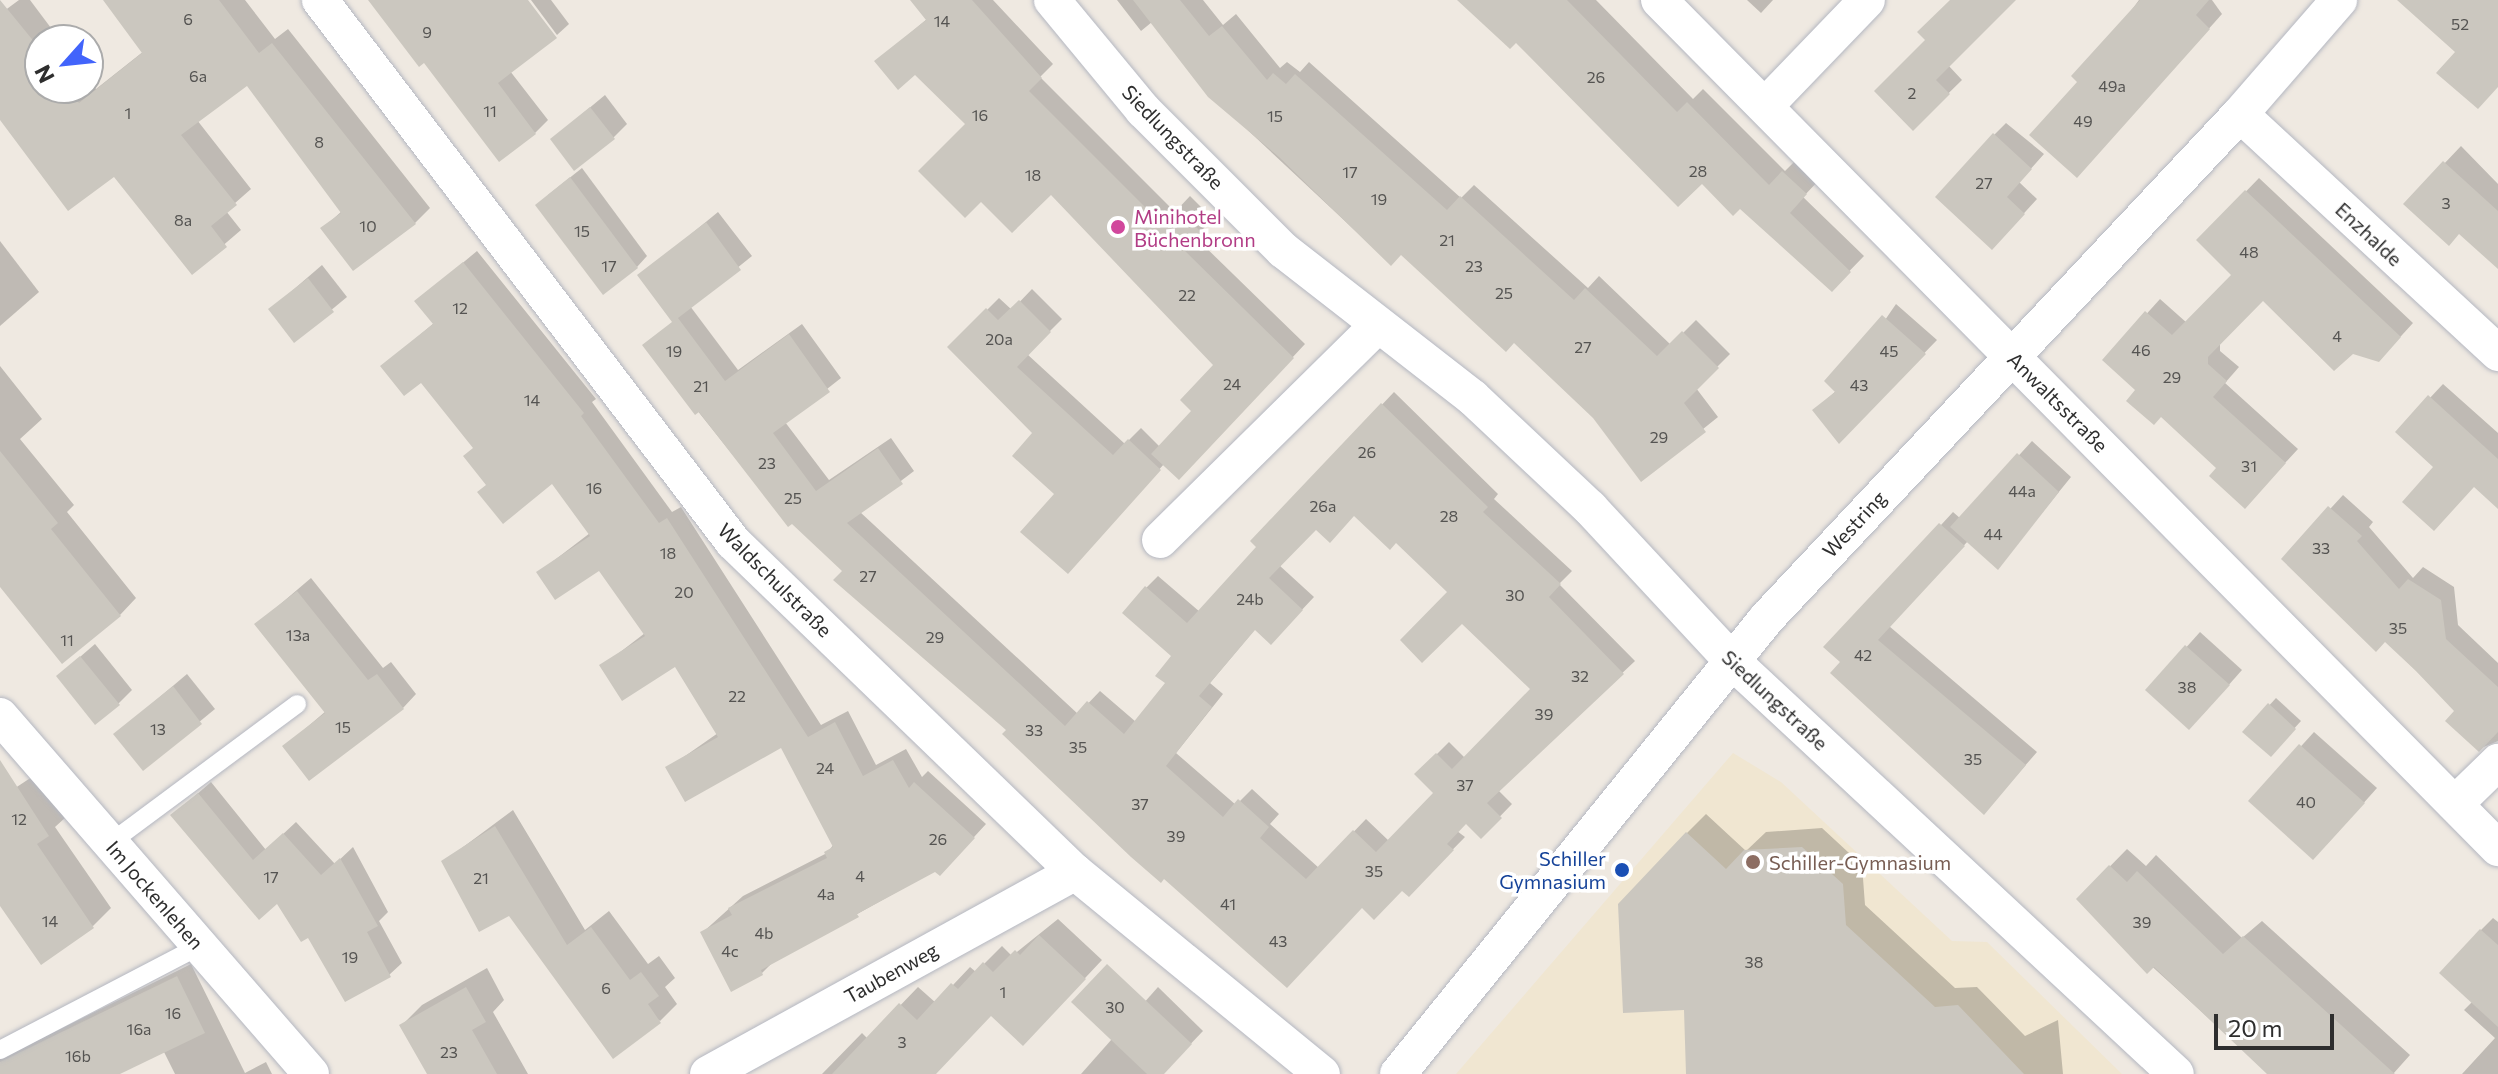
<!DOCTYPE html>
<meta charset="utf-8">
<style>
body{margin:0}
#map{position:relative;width:2498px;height:1074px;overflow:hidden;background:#efe9e1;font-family:Commissioner,sans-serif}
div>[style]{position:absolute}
.education>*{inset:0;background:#f0e6d1}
.shadow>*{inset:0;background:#0003}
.building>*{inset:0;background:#cbc7bf}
.roads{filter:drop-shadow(0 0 2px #b4b7c1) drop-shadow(0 0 2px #b4b7c1)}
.service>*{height:18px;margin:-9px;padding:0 9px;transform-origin:9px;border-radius:9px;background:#fff}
.minor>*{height:36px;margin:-18px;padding:0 18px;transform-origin:18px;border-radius:18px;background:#fff}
.dots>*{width:22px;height:22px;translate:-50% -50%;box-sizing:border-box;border:4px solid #fff;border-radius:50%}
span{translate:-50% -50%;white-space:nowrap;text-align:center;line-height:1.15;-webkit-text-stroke:7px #fff;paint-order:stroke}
.number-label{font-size:16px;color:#555452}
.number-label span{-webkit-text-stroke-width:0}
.street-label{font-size:20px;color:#2e2e2e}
.hotel-label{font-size:20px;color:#b23c85}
.left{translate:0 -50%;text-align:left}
.transit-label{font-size:20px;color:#164399}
.right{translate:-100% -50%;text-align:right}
.education-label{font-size:20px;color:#785e54}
.north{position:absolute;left:24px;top:24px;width:80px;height:80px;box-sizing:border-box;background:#fff;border:2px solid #ababab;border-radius:50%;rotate:243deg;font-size:22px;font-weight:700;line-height:32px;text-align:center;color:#2e2e2e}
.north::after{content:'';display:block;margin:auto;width:28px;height:36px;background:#4264fb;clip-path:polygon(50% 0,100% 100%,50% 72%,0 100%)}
.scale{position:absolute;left:2214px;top:1014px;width:120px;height:36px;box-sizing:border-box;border:4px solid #2e2e2e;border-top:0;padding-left:10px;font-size:24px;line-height:28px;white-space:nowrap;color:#2e2e2e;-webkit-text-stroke:6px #fff;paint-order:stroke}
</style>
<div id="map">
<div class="education">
<i style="clip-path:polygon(1733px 753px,1781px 782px,1952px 941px,1987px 942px,2122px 1074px,1456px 1074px)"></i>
</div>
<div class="shadow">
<i style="clip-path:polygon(19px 0,30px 0,60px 40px,40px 40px,40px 88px,88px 88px,88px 79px,96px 89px,144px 51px,105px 0,245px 0,275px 39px,288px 29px,430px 208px,415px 223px,323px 228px,342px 211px,247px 83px,197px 120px,251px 189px,226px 211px,241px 230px,192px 272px,114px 174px,0 117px,0 14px)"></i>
<i style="clip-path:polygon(372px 0,526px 0,510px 71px,548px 120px,535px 133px,424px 60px)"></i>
<i style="clip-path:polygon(531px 0,551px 0,569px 24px,557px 35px)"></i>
<i style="clip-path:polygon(912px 0,993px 0,1053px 64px,1040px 77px,1175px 212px,1190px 196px,1213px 219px,1195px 237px,1305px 344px,1192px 465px,1164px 464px,1079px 559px,1035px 433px,950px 347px,999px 298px,1012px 310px,1032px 289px,1062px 319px,1027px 354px,1125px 444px,1141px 428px,1160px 447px,1193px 411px,1216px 365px,1051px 192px,968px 124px,916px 73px,877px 61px,927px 19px)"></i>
<i style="clip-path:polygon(1117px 0,1203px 0,1223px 25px,1236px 14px,1280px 68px,1287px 62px,1300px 72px,1309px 62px,1461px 198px,1474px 185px,1588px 288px,1599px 276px,1671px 345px,1696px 320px,1730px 354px,1696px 388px,1718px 417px,1641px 479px,1594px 416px,1514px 341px,1402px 253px,1391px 264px,1209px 94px,1152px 22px,1141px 31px)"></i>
<i style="clip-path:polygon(1460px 0,1596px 0,1693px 99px,1703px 89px,1785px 171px,1798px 158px,1821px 178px,1803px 197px,1864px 256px,1832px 289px,1740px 206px)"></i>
<i style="clip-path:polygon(1747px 0,1773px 0,1761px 13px)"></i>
<i style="clip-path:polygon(1953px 0,2013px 0,1948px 65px,1962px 80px,1913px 128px,1928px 40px)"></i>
<i style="clip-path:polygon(2139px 0,2212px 0,2222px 14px,2090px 162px,2080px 81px)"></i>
<i style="clip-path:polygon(605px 95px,627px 124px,613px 138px,552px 139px)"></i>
<i style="clip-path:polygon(2006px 123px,2044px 154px,2019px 182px,2037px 199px,2006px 233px,1992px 137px)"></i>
<i style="clip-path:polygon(2461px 146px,2498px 184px,2498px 266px,2460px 232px,2406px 204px)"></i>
<i style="clip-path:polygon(582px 168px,647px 256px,637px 267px,548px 195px)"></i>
<i style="clip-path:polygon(2259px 178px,2413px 323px,2392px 346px,2263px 298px,2220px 341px,2220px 351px,2239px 367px,2225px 383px,2298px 449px,2257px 493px,2219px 468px,2105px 360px,2160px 299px,2187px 323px,2234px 275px,2199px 240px)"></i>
<i style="clip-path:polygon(evenodd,718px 212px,752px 256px,690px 306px,738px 370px,802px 324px,841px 378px,785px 422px,829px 480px,891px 438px,914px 471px,860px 512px,1078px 714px,1100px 691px,1136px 722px,1168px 683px,1174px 656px,1146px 588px,1158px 576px,1200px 612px,1259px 547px,1253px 541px,1394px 392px,1498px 494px,1494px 499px,1572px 571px,1559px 584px,1635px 661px,1498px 790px,1512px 804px,1481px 836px,1466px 821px,1457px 831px,1465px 837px,1421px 882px,1362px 906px,1299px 974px,1008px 730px,844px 570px,792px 522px,788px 524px,645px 345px,674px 321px,640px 276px,718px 212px,1355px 514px,1396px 541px,1450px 592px,1532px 689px,1465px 758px,1449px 742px,1417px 774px,1436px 793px,1389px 841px,1366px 819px,1319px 868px,1270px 824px,1279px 814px,1252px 789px,1236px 805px,1176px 753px,1223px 694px,1210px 683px,1256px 628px,1283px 630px,1314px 597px,1279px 565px,1316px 528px,1355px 514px)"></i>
<i style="clip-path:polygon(0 241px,39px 292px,0 326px)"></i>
<i style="clip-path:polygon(477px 251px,596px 399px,592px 402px,672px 512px,681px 507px,821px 725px,848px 711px,876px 765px,906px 749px,922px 777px,928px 771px,986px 824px,952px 861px,775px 960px,762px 973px,702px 933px,743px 896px,827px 853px,834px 844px,781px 745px,668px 768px,718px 733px,675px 665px,602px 666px,645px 633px,599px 568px,539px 572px,590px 533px,553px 481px,488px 484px,474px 447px,421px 381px,383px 366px,434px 323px,417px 301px)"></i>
<i style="clip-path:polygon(322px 265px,347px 297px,295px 340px,271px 309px)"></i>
<i style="clip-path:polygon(1896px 304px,1937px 340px,1839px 441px,1815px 410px,1837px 390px)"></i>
<i style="clip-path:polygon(0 366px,42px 419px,20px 439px,74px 505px,67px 512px,136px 598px,120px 615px,0 582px)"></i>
<i style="clip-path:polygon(2443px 384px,2498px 433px,2498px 506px,2474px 484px,2436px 467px,2398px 432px)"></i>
<i style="clip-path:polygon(2032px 441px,2071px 477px,1998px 567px,1968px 541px,1889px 626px,2037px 752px,1996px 799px,1833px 672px,1941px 525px,1953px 512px,1961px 519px)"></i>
<i style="clip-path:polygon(2343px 495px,2373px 522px,2369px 527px,2413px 578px,2423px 567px,2454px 587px,2458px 625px,2498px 663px,2498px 741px,2479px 749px,2457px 711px,2385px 640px,2284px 559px)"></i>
<i style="clip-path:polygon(311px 578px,383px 668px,391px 662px,416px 694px,403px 708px,285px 746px,326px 711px,257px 624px)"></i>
<i style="clip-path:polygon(2200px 632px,2242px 670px,2203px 714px,2148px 690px)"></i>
<i style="clip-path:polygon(95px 644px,132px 690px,118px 704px,73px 663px)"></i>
<i style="clip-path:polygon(187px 674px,215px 709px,143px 768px,116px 734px)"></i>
<i style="clip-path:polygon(2276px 698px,2301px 721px,2271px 754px,2245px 732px)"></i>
<i style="clip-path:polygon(2314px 732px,2377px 788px,2327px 844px,2251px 801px)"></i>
<i style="clip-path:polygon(38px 773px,66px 817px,55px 827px,111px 908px,93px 926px,0 902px,0 798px)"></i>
<i style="clip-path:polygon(211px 782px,266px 850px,296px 822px,335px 864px,353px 847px,388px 912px,379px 921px,402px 963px,389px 975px,309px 935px,278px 901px,173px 815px)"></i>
<i style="clip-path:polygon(513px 810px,585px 930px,609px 911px,648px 964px,659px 956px,675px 978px,665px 987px,677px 1004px,660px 1021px,443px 862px)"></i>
<i style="clip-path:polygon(1706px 814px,1746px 851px,1766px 832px,1822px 828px,1862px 865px,1865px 905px,1955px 988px,1977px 987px,2025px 1036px,2058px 1020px,2063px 1074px,1688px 1074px,1687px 833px)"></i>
<i style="clip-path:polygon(2127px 849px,2146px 866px,2156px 855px,2242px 938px,2262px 921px,2410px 1055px,2393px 1074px,2270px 1074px,2078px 899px)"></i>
<i style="clip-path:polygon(2493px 918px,2498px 922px,2498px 1074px,2462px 1074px,2495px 1038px,2464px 1010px,2473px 1001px,2481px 930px)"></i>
<i style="clip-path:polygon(1058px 919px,1102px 960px,1040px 1026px,991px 1014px,933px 1074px,822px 1074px,862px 1033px,868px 1039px,918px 987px,936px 1003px,970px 967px,976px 972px,1002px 946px,1012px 956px)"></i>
<i style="clip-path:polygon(191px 964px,245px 1073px,266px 1062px,272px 1074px,175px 1074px,163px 1050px,115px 1074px,0 1074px,0 1059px)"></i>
<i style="clip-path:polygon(487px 968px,504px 1000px,493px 1012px,528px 1074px,430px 1074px,402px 1025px,422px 1005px)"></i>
<i style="clip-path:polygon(1158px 987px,1203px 1031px,1162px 1074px,1081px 1074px)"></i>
</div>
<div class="building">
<i style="clip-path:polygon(0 0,40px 49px,40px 88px,69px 88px,79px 103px,142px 53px,103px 0,219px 0,259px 53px,272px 43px,416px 224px,353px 271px,320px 228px,341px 213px,247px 86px,181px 135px,237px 205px,211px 226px,227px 247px,192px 275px,114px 177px,68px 211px,0 120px)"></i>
<i style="clip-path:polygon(368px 0,528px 0,557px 38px,498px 83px,536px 134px,499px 162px,424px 63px,419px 67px)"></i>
<i style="clip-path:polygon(910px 0,972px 0,1042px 78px,1029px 91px,1161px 223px,1177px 208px,1202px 233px,1184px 250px,1294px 358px,1179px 480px,1151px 454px,1191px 411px,1180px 400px,1213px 365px,1051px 195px,1012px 233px,981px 202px,965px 218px,918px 171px,965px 124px,915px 75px,898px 90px,874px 61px,926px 20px)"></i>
<i style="clip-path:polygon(1133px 0,1180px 0,1209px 36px,1222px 26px,1267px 80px,1273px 73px,1286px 84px,1295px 74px,1447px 210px,1460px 196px,1574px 300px,1585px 288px,1657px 356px,1682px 331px,1719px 368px,1684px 403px,1706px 432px,1641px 482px,1593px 418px,1514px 343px,1506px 352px,1401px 255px,1391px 266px,1279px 157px,1208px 97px)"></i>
<i style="clip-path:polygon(1457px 0,1567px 0,1677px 112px,1687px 102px,1769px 185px,1782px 171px,1807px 194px,1790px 213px,1851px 272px,1832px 292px,1740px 209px,1733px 216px,1702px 184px,1678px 207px,1516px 43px,1510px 49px)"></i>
<i style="clip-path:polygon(1950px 0,2016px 0,1936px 80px,1950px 94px,1913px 131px,1874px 91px,1925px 40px,1917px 32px)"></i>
<i style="clip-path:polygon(2140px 0,2209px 0,2196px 15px,2210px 29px,2077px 178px,2029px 135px,2077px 82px,2071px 76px)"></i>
<i style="clip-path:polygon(2397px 0,2498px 0,2498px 87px,2478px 109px,2436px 73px,2455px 52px)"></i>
<i style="clip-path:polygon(590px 107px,615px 139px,574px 171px,550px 139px)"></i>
<i style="clip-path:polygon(1993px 133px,2032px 169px,2007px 197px,2025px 214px,1992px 250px,1935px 197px)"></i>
<i style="clip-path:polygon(2443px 161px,2498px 211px,2498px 269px,2459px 234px,2449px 246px,2403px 204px)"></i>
<i style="clip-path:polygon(570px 177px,638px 268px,603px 295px,535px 205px)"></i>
<i style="clip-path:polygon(2245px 190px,2401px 337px,2379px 362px,2353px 354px,2334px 371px,2263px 301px,2208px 357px,2208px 364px,2227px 381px,2213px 397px,2286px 463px,2245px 509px,2209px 476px,2216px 468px,2161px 417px,2154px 425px,2126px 401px,2135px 390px,2102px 360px,2145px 311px,2172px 335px,2231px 275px,2196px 240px)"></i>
<i style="clip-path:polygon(evenodd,706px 222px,741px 270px,678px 318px,725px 381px,789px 334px,830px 392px,773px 433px,816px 491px,878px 448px,903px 484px,847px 523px,1065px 726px,1087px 701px,1124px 734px,1165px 683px,1155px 676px,1171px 656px,1122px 613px,1145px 586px,1187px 623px,1256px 547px,1250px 541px,1381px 403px,1488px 507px,1483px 512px,1561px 584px,1549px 597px,1624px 674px,1487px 803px,1502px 818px,1481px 839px,1466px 824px,1447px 844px,1454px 850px,1409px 897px,1402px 891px,1374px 920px,1362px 908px,1287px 988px,1164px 879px,1161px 883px,1131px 857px,1002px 734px,1006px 730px,833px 580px,842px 571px,792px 524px,788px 527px,699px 412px,695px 415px,642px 345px,672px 322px,637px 275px,706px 222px,1354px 516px,1390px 550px,1396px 543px,1447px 592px,1400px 640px,1422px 663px,1462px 624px,1530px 689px,1452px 769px,1436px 753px,1414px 774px,1433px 793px,1376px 852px,1353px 830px,1306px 879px,1260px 838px,1269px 827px,1238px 799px,1223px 817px,1166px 766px,1212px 707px,1199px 696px,1255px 630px,1271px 645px,1303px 610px,1269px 578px,1316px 530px,1330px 543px,1354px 516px)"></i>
<i style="clip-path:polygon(463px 262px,584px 413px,581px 416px,659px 523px,667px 518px,808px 737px,835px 722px,863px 776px,893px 760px,909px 788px,914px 782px,975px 838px,940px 876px,935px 872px,857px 914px,859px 917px,761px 970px,763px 975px,731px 992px,700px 932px,732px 915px,728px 908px,827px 858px,824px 852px,833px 847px,781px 748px,685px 802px,665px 767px,718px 737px,675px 667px,622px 701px,599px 665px,645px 636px,599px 571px,555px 600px,536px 572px,590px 536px,552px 484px,503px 524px,477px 492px,486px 485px,463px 456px,473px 448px,421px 383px,404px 396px,380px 366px,433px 324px,414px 301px)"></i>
<i style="clip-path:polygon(308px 278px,334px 312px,294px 343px,268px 309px)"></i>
<i style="clip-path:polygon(1019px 300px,1051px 332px,1017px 367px,1113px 455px,1128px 439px,1161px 470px,1068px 574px,1020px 532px,1054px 494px,1012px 456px,1032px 433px,947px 347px,986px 308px,998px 320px)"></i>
<i style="clip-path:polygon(1882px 315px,1926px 354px,1839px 444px,1812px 410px,1835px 392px,1824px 381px)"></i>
<i style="clip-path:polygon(2428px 395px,2498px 459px,2498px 509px,2474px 487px,2434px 531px,2402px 502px,2433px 467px,2395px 432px)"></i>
<i style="clip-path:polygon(0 451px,58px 523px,51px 529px,121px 616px,62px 664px,0 587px)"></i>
<i style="clip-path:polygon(2017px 453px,2059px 492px,1998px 570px,1950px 527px)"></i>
<i style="clip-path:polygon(2328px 506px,2362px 536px,2357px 541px,2399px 589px,2408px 579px,2441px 600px,2446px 639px,2498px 687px,2498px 732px,2479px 752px,2445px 721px,2454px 711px,2416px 671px,2385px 642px,2376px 652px,2281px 559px)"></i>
<i style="clip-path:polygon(1939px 523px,1965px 546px,1878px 640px,2026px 765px,1984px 815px,1830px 673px,1840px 662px,1823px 647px)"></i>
<i style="clip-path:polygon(297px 591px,368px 680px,377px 674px,404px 709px,309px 781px,282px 746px,325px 713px,254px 624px)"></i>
<i style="clip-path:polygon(2185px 645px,2230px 685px,2189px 730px,2145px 690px)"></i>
<i style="clip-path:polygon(80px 656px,120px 705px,95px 725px,56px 676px)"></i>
<i style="clip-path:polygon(173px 686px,202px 724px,143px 771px,113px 734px)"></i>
<i style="clip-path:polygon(2268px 703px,2296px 729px,2271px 757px,2242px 732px)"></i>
<i style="clip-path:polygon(2299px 744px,2365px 803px,2313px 860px,2248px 801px)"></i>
<i style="clip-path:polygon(0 760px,49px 836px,37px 844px,94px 928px,41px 965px,0 906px)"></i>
<i style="clip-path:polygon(198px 793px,253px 860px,283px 833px,321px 875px,340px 858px,378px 926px,367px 932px,391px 977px,345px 1002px,308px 938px,301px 942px,277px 904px,259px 920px,170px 815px)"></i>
<i style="clip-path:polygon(495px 826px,567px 945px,591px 927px,630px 980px,641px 972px,659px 996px,648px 1004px,661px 1023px,613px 1059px,509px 916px,479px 932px,441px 861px)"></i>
<i style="clip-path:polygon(1686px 832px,1726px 869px,1744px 850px,1802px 847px,1843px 884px,1846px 925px,1935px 1007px,1958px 1005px,2024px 1074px,1686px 1074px,1684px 1010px,1623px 1013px,1618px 904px)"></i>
<i style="clip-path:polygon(2109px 865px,2127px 882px,2137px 871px,2223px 954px,2243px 936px,2395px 1074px,2267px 1074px,2154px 967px,2147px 974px,2076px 899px)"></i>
<i style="clip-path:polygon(2480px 929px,2498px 945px,2498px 1027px,2439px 973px)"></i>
<i style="clip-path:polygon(1039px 935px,1086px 979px,1023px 1046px,991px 1016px,936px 1074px,832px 1074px,899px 1003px,917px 1020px,951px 983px,958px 989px,983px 962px,993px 972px,1015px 950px,1020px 955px)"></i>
<i style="clip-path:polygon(1107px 964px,1192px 1044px,1164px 1074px,1147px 1074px,1071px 1002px)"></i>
<i style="clip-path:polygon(177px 976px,205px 1033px,120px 1074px,0 1074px,0 1062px)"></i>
<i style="clip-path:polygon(466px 987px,486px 1022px,472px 1030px,497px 1074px,427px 1074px,399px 1025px)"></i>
</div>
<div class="roads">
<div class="service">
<i style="left:110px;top:843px;width:233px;rotate:-36.6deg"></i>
<i style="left:0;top:1050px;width:225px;rotate:-27.5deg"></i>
</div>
<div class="minor">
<i style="left:320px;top:0;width:681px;rotate:52.69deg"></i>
<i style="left:733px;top:542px;width:475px;rotate:44deg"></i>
<i style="left:1075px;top:872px;width:319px;rotate:39.3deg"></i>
<i style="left:1052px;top:0;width:143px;rotate:50.4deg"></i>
<i style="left:1143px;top:110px;width:198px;rotate:45deg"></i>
<i style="left:1283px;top:250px;width:241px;rotate:37.9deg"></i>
<i style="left:1473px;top:398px;width:161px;rotate:43.2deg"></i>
<i style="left:1590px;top:508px;width:209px;rotate:47.1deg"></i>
<i style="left:1732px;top:661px;width:606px;rotate:42.93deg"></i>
<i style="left:1659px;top:0;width:1193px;rotate:45.31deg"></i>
<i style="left:1767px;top:104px;width:144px;rotate:-46.1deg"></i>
<i style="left:2240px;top:114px;width:352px;rotate:42.8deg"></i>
<i style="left:1160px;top:540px;width:303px;rotate:-44.6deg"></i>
<i style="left:0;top:716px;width:474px;rotate:49deg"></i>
<i style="left:2456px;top:803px;width:59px;rotate:-44.3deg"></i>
<i style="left:708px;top:1074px;width:419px;rotate:-28.8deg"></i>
<i style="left:1398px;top:1074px;width:587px;rotate:-51.02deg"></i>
<i style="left:1767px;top:618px;width:691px;rotate:-46.82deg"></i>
<i style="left:2240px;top:114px;width:151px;rotate:-49deg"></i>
</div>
</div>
<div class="dots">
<i style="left:1118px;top:227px;background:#d1479c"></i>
<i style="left:1753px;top:862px;background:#8d6e63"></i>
<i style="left:1622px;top:870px;background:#1a4fb4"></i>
</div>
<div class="number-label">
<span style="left:188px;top:19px">6</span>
<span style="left:942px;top:21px">14</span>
<span style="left:2460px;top:24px">52</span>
<span style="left:427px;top:32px">9</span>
<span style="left:198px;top:76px">6a</span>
<span style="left:1596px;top:77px">26</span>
<span style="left:2112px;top:86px">49a</span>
<span style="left:1912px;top:93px">2</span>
<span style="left:490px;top:111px">11</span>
<span style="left:128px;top:113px">1</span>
<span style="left:980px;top:115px">16</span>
<span style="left:1275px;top:116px">15</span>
<span style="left:2083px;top:121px">49</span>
<span style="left:319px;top:142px">8</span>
<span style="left:1698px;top:171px">28</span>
<span style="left:1350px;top:172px">17</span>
<span style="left:1033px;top:175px">18</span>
<span style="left:1984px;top:183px">27</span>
<span style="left:1379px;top:199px">19</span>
<span style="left:2446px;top:203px">3</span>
<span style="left:183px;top:220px">8a</span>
<span style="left:368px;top:226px">10</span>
<span style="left:582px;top:231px">15</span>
<span style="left:1447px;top:240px">21</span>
<span style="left:2249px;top:252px">48</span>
<span style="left:609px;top:266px">17</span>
<span style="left:1474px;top:266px">23</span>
<span style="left:1504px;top:293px">25</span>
<span style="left:1187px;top:295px">22</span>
<span style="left:460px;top:308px">12</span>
<span style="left:2337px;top:336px">4</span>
<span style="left:999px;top:339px">20a</span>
<span style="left:1583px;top:347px">27</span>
<span style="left:2141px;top:350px">46</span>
<span style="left:674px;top:351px">19</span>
<span style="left:1889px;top:351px">45</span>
<span style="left:2172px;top:377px">29</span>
<span style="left:1232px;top:384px">24</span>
<span style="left:1859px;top:385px">43</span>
<span style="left:701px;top:386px">21</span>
<span style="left:532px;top:400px">14</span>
<span style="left:1659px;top:437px">29</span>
<span style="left:1367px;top:452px">26</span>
<span style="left:767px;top:463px">23</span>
<span style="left:2249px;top:466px">31</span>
<span style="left:594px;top:488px">16</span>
<span style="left:2022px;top:491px">44a</span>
<span style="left:793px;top:498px">25</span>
<span style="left:1323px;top:506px">26a</span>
<span style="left:1449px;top:516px">28</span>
<span style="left:1993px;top:534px">44</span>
<span style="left:2321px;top:548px">33</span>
<span style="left:668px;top:553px">18</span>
<span style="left:868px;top:576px">27</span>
<span style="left:684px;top:592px">20</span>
<span style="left:1515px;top:595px">30</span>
<span style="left:1250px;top:599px">24b</span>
<span style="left:2398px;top:628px">35</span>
<span style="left:298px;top:635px">13a</span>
<span style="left:935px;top:637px">29</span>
<span style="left:67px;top:640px">11</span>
<span style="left:1863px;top:655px">42</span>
<span style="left:1580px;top:676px">32</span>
<span style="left:2187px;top:687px">38</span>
<span style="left:737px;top:696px">22</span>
<span style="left:1544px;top:714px">39</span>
<span style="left:343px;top:727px">15</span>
<span style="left:158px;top:729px">13</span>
<span style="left:1034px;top:730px">33</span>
<span style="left:1078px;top:747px">35</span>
<span style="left:1973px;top:759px">35</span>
<span style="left:825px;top:768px">24</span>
<span style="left:1465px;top:785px">37</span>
<span style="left:2306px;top:802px">40</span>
<span style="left:1140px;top:804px">37</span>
<span style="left:19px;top:819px">12</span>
<span style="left:1176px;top:836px">39</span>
<span style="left:938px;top:839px">26</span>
<span style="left:1374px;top:871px">35</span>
<span style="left:860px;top:876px">4</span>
<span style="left:271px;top:877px">17</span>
<span style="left:481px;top:878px">21</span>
<span style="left:826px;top:894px">4a</span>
<span style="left:1228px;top:904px">41</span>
<span style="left:50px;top:921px">14</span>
<span style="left:2142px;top:922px">39</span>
<span style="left:764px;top:933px">4b</span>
<span style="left:1278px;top:941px">43</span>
<span style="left:730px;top:951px">4c</span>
<span style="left:350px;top:957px">19</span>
<span style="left:1754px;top:962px">38</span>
<span style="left:606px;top:988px">6</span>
<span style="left:1003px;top:992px">1</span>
<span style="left:1115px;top:1007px">30</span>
<span style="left:173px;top:1013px">16</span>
<span style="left:139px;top:1029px">16a</span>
<span style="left:902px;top:1042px">3</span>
<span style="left:449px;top:1052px">23</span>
<span style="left:78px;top:1056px">16b</span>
</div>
<div class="street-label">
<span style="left:1173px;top:137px;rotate:46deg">Siedlungstraße</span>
<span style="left:2369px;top:234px;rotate:43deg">Enzhalde</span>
<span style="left:2058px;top:402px;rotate:45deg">Anwaltsstraße</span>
<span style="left:1854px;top:524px;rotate:-47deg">Westring</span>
<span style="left:775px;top:580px;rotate:45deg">Waldschulstraße</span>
<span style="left:1775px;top:700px;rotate:43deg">Siedlungstraße</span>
<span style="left:155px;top:895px;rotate:49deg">Im Jockenlehen</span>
<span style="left:891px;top:973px;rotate:-29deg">Taubenweg</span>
</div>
<div class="hotel-label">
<span class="left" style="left:1134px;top:228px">Minihotel<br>Büchenbronn</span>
</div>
<div class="transit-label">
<span class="right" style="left:1606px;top:870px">Schiller<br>Gymnasium</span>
</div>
<div class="education-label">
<span class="left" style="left:1769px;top:862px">Schiller-Gymnasium</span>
</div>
<div class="north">N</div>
<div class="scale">20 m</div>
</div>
